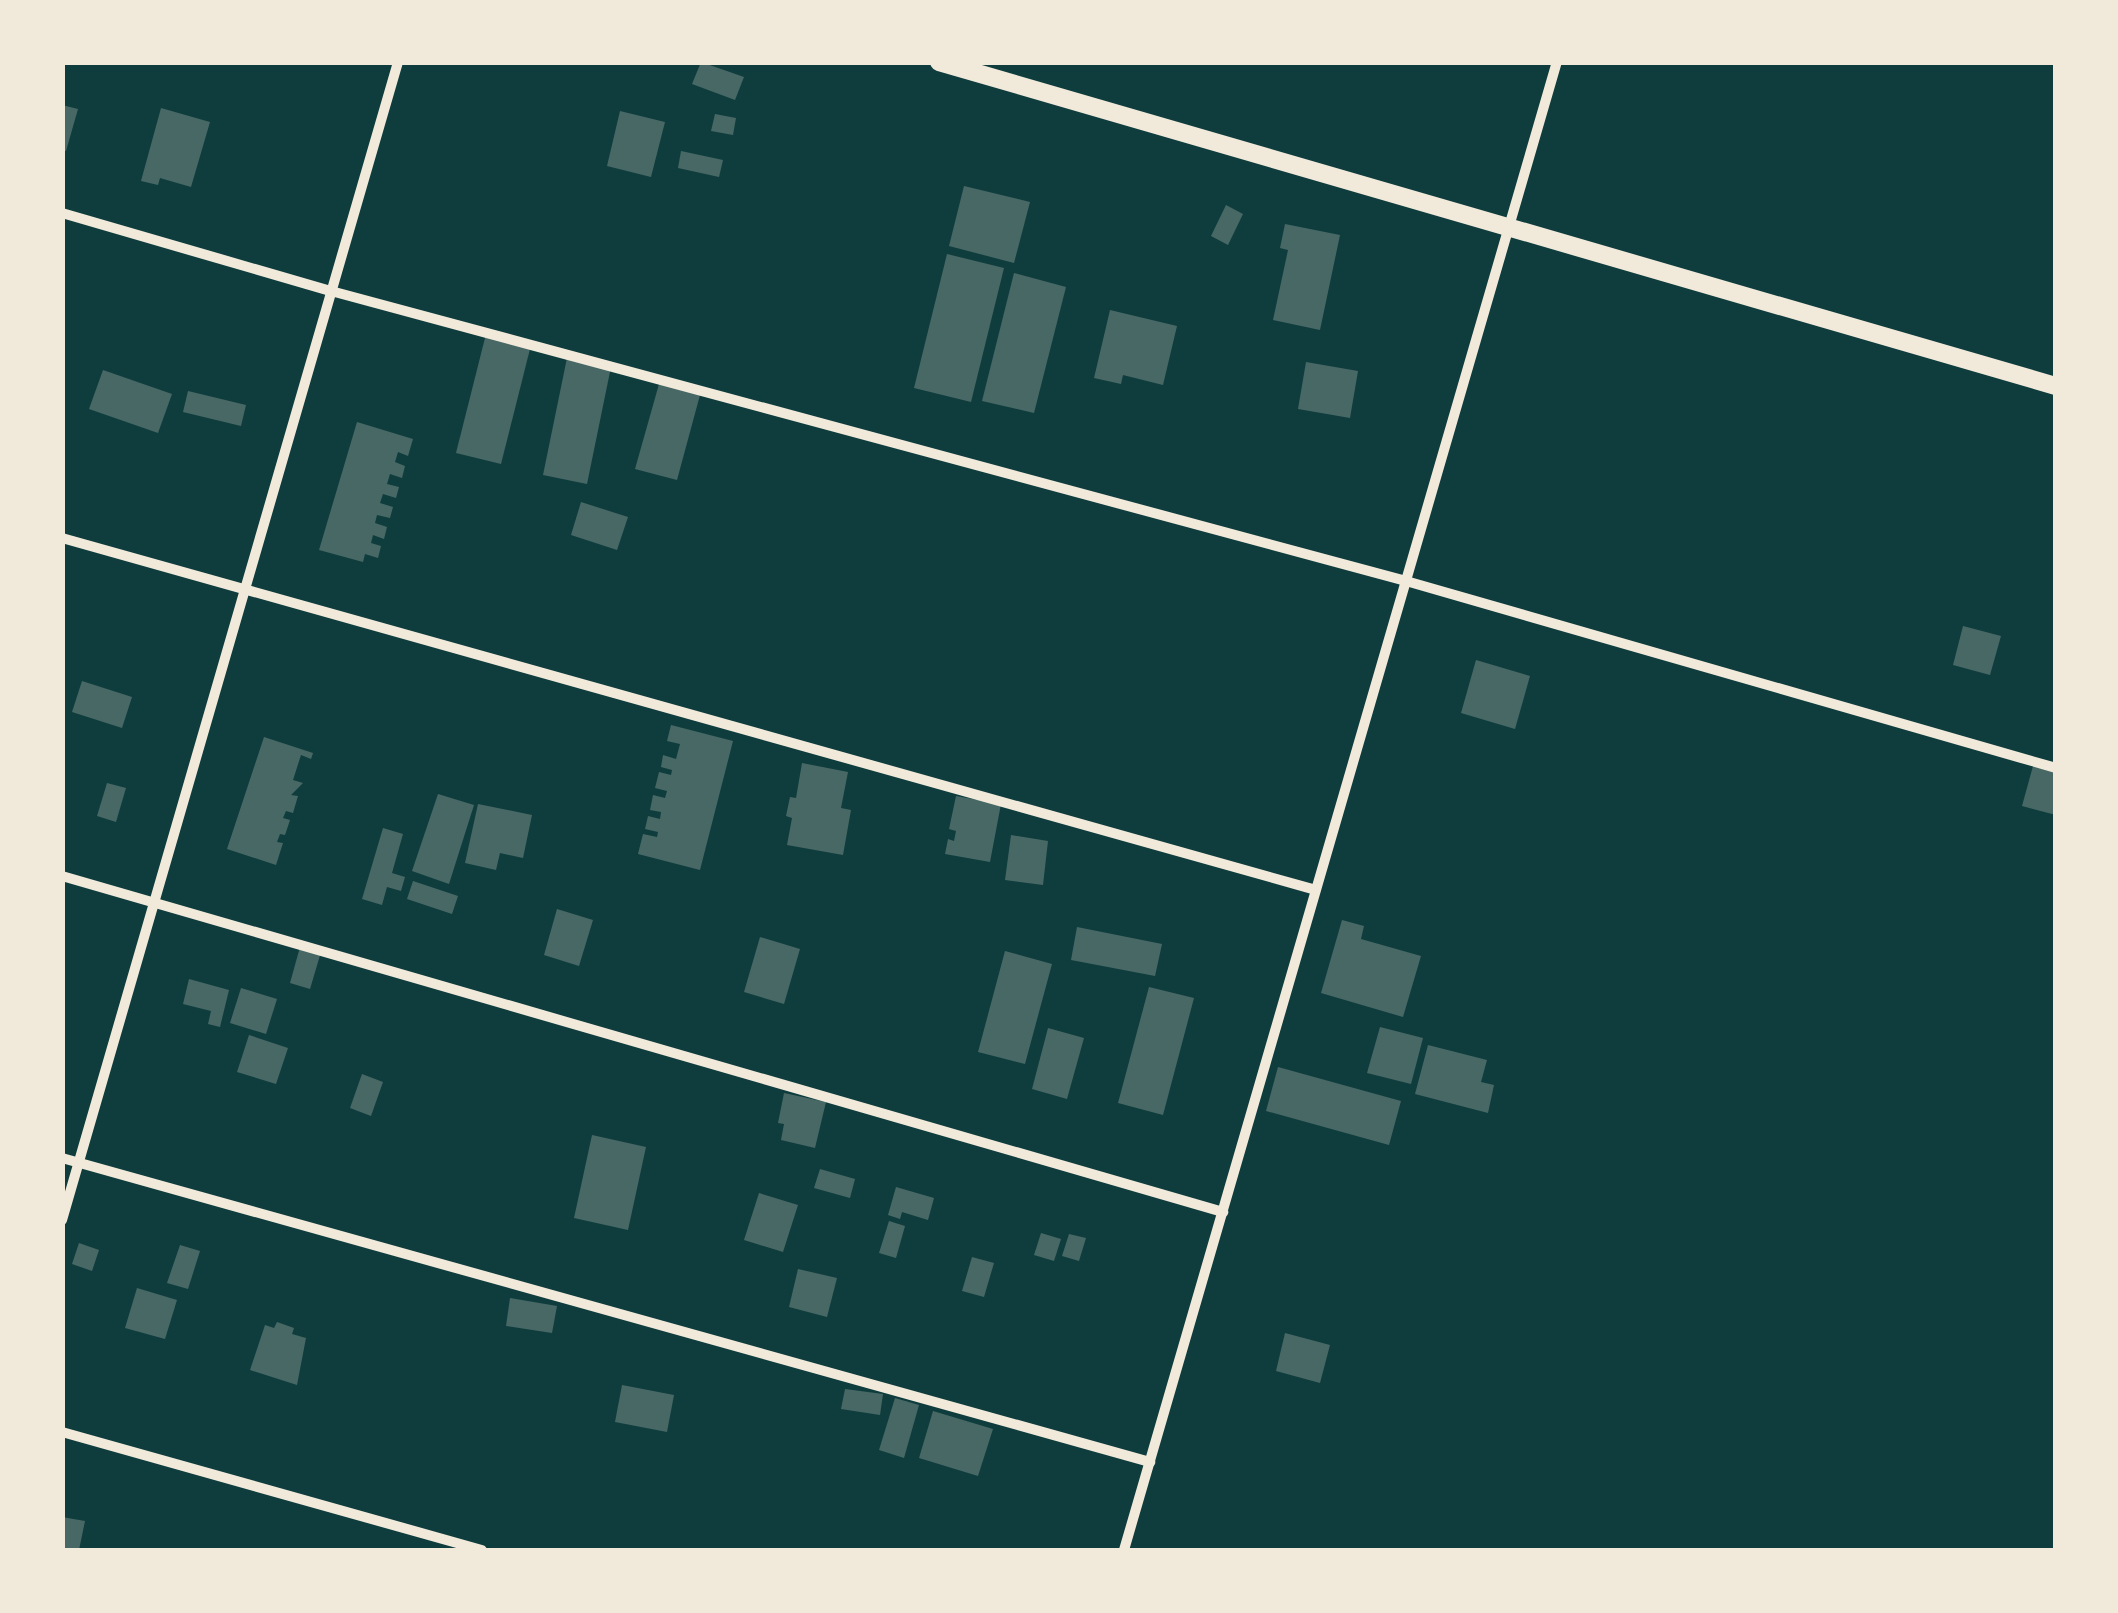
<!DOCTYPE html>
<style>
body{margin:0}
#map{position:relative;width:2118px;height:1613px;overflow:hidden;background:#0f3d3e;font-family:"Source Serif 4",serif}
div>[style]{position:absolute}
.building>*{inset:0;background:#486865}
.minor>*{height:10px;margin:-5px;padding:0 5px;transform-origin:5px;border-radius:5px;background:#f1e9da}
.tertiary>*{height:18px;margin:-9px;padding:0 9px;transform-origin:9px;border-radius:9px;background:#f1e9da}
span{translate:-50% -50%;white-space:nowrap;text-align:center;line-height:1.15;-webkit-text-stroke:10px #f1e9da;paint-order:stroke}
.frame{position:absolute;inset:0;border:65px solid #f1e9da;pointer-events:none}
</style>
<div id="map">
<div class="building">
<i style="clip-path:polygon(701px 62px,744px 77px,735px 100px,692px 84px)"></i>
<i style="clip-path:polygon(62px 105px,78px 109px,66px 151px,62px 150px)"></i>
<i style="clip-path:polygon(161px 108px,210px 122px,191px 187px,160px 178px,158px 185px,141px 181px)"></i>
<i style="clip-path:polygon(620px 111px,665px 122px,651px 177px,607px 166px)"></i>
<i style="clip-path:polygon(715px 114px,736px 118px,733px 135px,711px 131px)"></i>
<i style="clip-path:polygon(681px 151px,723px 160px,719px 177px,678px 168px)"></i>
<i style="clip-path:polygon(964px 186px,1030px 202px,1014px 263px,949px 246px)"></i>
<i style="clip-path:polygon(1226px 205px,1243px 214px,1228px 245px,1211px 236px)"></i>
<i style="clip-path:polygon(1285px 224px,1340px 235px,1320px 330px,1273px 320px,1288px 250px,1280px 248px)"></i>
<i style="clip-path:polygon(947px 254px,1004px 268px,971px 402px,914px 388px)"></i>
<i style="clip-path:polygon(1014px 273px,1066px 287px,1034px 413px,982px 401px)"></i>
<i style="clip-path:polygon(1110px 310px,1177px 326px,1163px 385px,1123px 375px,1121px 384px,1094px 378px)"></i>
<i style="clip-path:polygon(487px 330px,532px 341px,501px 464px,456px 453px)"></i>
<i style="clip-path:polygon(568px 353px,612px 362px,587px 484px,543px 475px)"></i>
<i style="clip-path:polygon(1306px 362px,1358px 371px,1350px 418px,1298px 409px)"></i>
<i style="clip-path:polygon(103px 370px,172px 394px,158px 433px,89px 409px)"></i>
<i style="clip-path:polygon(659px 384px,700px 395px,677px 480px,635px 469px)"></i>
<i style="clip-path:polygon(188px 391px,246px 405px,241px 426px,183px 412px)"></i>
<i style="clip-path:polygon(357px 422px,413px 439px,408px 456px,398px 452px,395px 462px,405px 466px,402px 478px,390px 474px,387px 484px,399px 487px,396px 498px,383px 494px,380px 503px,393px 507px,390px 518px,377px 515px,375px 523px,387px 527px,384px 539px,373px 535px,371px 543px,381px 546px,378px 558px,365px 554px,363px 562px,319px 550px)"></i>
<i style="clip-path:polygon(581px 502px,628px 517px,617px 550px,571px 535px)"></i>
<i style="clip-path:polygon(1963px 626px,2001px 636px,1990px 675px,1953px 665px)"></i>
<i style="clip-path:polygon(1476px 660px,1530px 676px,1515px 729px,1461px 713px)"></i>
<i style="clip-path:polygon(82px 681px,132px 697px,122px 728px,72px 712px)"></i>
<i style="clip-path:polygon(671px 725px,733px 741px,700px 870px,638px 854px,643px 834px,657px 837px,658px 832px,645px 829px,648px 816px,660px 819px,661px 812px,650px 810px,653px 795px,665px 798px,667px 791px,655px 788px,659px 772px,671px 775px,672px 770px,661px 767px,663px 755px,676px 759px,680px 744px,667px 741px)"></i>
<i style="clip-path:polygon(264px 737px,313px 753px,311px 759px,301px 755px,293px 780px,303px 783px,291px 795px,298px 796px,293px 813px,286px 811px,283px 818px,290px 820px,285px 835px,280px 834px,277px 842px,283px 843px,276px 865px,227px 849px)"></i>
<i style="clip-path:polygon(802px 763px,848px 772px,841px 808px,851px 810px,843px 855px,787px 845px,792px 818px,786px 816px,790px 797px,796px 798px)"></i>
<i style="clip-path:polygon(2033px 766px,2056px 772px,2056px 815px,2022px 806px)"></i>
<i style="clip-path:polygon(107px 783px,126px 788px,116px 822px,97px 816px)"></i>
<i style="clip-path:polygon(438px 794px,474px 805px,449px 884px,412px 871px)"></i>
<i style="clip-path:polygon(956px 796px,1001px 804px,990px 862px,945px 854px,948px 839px,954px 841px,956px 831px,949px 829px)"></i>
<i style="clip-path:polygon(478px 804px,532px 815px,523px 858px,500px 853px,496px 870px,465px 863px)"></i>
<i style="clip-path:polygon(383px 828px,403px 834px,392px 873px,405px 877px,401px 891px,387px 887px,382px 905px,362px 899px)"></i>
<i style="clip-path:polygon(1011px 835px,1048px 841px,1043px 885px,1005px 880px)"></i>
<i style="clip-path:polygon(413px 881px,458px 896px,452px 914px,407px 899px)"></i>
<i style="clip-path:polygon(557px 909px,593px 920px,579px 966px,544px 955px)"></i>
<i style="clip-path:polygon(1342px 920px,1364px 926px,1361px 939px,1421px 956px,1403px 1017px,1321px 993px)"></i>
<i style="clip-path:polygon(1077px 927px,1162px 944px,1155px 976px,1071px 960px)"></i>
<i style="clip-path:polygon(760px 937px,800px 949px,784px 1004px,744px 992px)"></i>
<i style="clip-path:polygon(300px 947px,321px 952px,310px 989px,290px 983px)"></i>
<i style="clip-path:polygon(1005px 951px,1052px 964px,1025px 1064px,978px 1052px)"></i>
<i style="clip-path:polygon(189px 979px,229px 990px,220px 1027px,208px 1024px,211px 1011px,183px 1004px)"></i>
<i style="clip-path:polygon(1149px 987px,1194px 998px,1163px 1115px,1118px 1103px)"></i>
<i style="clip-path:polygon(241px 988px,277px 999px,266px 1034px,230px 1023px)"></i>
<i style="clip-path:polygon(1380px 1027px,1423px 1038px,1411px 1084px,1367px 1073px)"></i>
<i style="clip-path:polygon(1048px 1028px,1084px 1038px,1067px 1099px,1032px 1089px)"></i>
<i style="clip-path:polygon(249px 1035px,288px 1048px,276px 1084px,237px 1072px)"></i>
<i style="clip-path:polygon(1428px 1045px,1487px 1060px,1481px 1082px,1494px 1085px,1488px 1113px,1415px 1094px)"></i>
<i style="clip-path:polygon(1278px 1067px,1401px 1101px,1389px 1145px,1266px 1111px)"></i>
<i style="clip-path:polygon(362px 1074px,383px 1082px,371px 1116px,350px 1108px)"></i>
<i style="clip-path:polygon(784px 1093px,826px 1102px,815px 1148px,781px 1140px,784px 1124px,778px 1123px)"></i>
<i style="clip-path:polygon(592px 1135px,646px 1147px,628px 1230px,574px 1218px)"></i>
<i style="clip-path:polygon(820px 1169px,855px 1179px,850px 1198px,814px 1188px)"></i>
<i style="clip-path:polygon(896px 1187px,934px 1198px,928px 1220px,902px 1212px,900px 1219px,888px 1215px)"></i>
<i style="clip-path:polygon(759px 1193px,798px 1205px,783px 1252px,744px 1240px)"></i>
<i style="clip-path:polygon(889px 1221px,905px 1226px,896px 1258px,879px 1253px)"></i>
<i style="clip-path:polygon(1041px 1233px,1061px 1239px,1054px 1261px,1034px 1255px)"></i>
<i style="clip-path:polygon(1069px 1234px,1086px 1238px,1079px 1261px,1062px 1256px)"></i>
<i style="clip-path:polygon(79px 1243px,99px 1250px,92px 1271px,72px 1264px)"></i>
<i style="clip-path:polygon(180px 1245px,200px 1251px,188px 1289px,167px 1283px)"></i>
<i style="clip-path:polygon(972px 1257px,994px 1263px,984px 1297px,962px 1291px)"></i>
<i style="clip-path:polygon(798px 1269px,837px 1278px,827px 1317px,789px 1307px)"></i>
<i style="clip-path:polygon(137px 1288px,177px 1300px,165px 1339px,125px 1328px)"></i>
<i style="clip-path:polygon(510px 1298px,557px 1306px,552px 1333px,506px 1326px)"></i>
<i style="clip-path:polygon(277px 1322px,294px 1328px,292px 1334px,306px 1338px,297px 1385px,250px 1370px,265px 1325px,274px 1328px)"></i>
<i style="clip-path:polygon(1285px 1333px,1330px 1345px,1320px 1383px,1276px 1371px)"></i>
<i style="clip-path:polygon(622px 1385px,674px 1395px,667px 1432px,615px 1422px)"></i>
<i style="clip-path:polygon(845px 1389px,883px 1394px,880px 1415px,841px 1409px)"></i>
<i style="clip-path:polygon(895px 1398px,919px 1405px,904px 1458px,879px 1450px)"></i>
<i style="clip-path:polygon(933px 1411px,993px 1429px,978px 1476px,919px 1458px)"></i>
<i style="clip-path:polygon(62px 1517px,85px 1521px,79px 1550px,62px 1550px)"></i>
</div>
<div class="minor">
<i style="left:62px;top:213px;width:280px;rotate:16.2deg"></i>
<i style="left:331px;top:291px;width:1113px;rotate:15.1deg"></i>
<i style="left:1406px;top:581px;width:676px;rotate:16.05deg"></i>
<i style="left:62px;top:538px;width:1302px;rotate:15.68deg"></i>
<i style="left:62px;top:876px;width:1209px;rotate:16.14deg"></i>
<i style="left:62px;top:1158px;width:1130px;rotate:15.61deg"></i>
<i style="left:62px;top:1220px;width:1206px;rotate:-73.82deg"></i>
<i style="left:62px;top:1432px;width:436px;rotate:15.7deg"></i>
<i style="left:1124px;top:1550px;width:1550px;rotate:-73.78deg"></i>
</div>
<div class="tertiary">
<i style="left:939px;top:62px;width:1163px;rotate:16.18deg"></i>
</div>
<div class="frame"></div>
</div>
